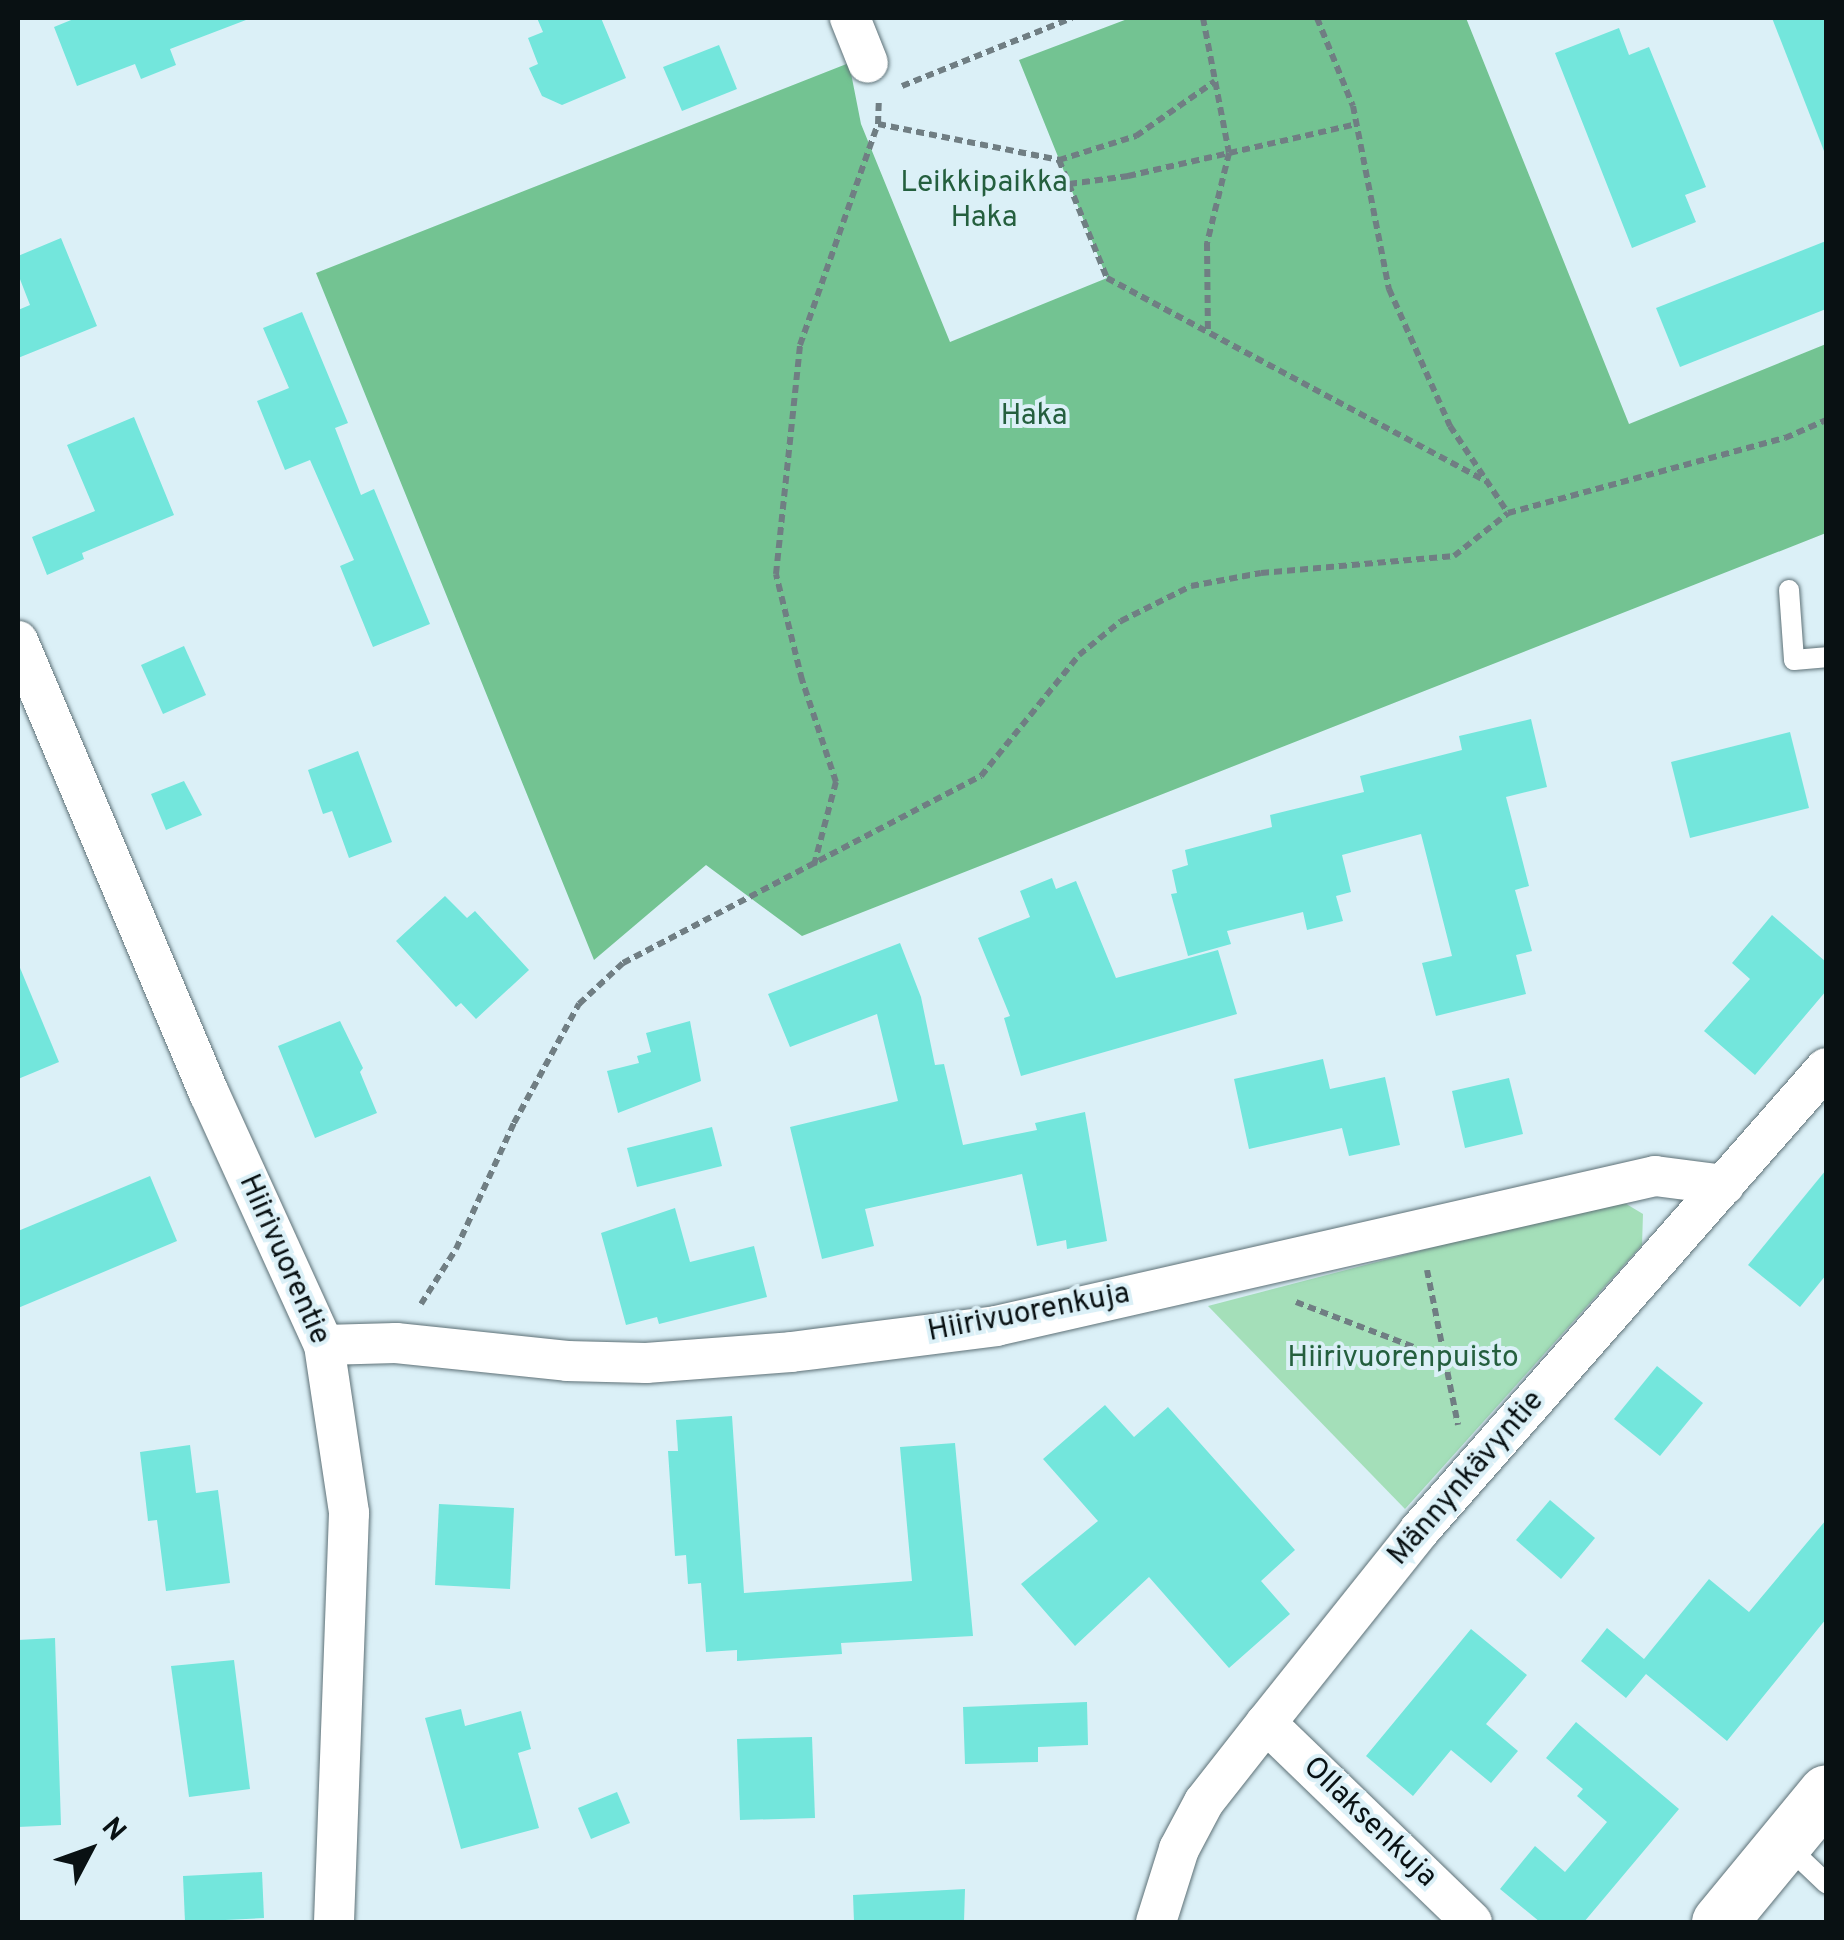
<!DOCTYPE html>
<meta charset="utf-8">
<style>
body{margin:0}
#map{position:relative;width:1844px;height:1940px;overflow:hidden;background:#dbf0f7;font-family:Overpass,sans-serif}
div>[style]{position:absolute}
.green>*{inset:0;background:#a4dfb9}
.forest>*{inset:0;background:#73c392}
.building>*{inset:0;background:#73e6dc}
.path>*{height:6px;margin-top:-3px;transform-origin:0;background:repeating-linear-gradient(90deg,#707e83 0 8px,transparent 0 13px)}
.roads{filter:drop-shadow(0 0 2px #5e7177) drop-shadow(0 0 2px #5e7177)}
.lane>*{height:20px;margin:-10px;padding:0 10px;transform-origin:10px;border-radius:10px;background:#fff}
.street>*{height:40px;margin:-20px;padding:0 20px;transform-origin:20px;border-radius:20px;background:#fff}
.secondary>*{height:55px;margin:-27.5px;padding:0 27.5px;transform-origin:27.5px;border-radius:27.5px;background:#fff}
span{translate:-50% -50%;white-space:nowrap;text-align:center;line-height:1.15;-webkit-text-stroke:8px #dbf0f7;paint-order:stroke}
.park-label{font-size:30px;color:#245f3e}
.street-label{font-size:30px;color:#091113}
.frame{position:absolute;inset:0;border:20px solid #091113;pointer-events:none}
.north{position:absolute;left:40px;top:1800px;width:100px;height:100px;-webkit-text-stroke:8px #dbf0f7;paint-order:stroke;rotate:49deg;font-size:28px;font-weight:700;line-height:40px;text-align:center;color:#091113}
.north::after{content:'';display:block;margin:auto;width:35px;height:45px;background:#091113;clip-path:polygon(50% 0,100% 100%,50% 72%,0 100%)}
</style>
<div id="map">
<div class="green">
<i style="clip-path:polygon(1618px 1199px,1643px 1214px,1642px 1245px,1405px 1509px,1208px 1306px)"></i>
</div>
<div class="forest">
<i style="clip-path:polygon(1130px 18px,1466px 18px,1629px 424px,1826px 344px,1826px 533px,802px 936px,706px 865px,594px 960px,316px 273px,849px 63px,861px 124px,950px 342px,1107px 278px,1019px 60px)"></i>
</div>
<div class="building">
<i style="clip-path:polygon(76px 18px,245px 18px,246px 20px,170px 49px,176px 65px,141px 79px,135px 64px,77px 86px,54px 27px)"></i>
<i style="clip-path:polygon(537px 18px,601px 18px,626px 78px,562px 105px,542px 96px,529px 68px,538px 64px,528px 38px,543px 32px)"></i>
<i style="clip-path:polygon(1772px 18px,1826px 18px,1826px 151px,1824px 151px)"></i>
<i style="clip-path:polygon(1619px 28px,1629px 55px,1649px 47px,1706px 187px,1685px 195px,1696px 222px,1632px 248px,1555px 53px)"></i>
<i style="clip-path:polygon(719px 45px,737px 89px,682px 111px,663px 67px)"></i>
<i style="clip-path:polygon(61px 238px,97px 326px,18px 358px,18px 310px,30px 305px,18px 274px,18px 256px)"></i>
<i style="clip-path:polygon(1826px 241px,1826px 309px,1680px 367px,1656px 308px)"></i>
<i style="clip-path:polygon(302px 312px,348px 423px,335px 428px,361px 495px,374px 489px,430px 624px,373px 647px,340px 566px,354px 560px,310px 460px,285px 470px,257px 401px,289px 388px,263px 328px)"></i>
<i style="clip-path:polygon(134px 417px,174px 515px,82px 553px,84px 559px,47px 575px,32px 537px,95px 511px,67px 445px)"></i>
<i style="clip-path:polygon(184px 646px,206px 695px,163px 714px,141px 665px)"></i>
<i style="clip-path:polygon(1531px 719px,1547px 787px,1506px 797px,1529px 886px,1515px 890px,1532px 951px,1516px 955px,1526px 994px,1436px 1016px,1422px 963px,1452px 956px,1421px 834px,1342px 855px,1351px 892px,1336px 896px,1343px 921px,1307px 930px,1303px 912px,1227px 931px,1231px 944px,1188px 956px,1171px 894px,1177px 893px,1172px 870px,1188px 865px,1185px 850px,1272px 827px,1270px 815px,1364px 792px,1360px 776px,1462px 750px,1459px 736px)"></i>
<i style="clip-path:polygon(1790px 732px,1809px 808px,1690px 838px,1671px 762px)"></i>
<i style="clip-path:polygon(358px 751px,392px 842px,349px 858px,332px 811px,323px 814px,308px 770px)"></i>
<i style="clip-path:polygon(184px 781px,202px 815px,166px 830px,151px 794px)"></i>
<i style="clip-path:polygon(1052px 878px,1056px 889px,1076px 881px,1116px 978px,1218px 950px,1237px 1014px,1021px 1076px,1004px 1018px,1010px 1016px,978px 938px,1030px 917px,1020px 891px)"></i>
<i style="clip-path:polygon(445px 896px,467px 918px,475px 911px,529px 970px,476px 1019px,461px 1003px,456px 1007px,396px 941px)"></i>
<i style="clip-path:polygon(1772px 915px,1826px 962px,1826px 991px,1755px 1075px,1704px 1031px,1750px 979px,1732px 963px)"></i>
<i style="clip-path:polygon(900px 943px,921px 997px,935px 1065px,944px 1064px,963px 1145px,1037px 1130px,1035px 1123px,1085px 1112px,1107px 1241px,1067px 1249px,1066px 1240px,1037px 1246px,1022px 1174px,865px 1209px,874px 1246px,822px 1259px,790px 1127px,898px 1101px,877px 1014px,790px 1047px,768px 994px)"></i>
<i style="clip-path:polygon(18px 963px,59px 1062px,18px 1079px)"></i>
<i style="clip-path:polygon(340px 1021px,363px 1068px,360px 1072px,377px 1113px,315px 1138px,278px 1046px)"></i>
<i style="clip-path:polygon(690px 1021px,701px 1081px,618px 1113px,607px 1071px,639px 1063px,637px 1056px,651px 1052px,646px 1033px)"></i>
<i style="clip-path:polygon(1323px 1059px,1330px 1089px,1385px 1077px,1400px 1145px,1349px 1156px,1342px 1128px,1249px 1149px,1234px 1079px)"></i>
<i style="clip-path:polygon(1509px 1078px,1523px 1134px,1465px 1148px,1452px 1091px)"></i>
<i style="clip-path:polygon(712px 1127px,722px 1166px,637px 1187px,627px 1148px)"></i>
<i style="clip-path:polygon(1826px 1170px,1826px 1275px,1800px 1307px,1748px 1265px)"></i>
<i style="clip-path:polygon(150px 1176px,177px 1241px,18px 1308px,18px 1231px)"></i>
<i style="clip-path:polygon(675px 1208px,690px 1262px,754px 1246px,767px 1297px,659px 1324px,657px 1317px,626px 1325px,601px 1233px)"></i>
<i style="clip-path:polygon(1657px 1366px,1703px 1403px,1660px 1456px,1614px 1419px)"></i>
<i style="clip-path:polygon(1105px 1405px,1134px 1437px,1168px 1407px,1295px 1550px,1261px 1581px,1290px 1614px,1229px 1668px,1149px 1577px,1075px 1646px,1021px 1584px,1098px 1521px,1043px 1459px)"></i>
<i style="clip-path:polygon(732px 1416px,744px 1593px,912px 1581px,900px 1447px,955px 1443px,973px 1636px,841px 1643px,842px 1654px,737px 1661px,737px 1650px,706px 1652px,701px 1583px,688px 1584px,686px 1555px,675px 1556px,668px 1451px,678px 1451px,676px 1420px)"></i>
<i style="clip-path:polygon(190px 1445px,196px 1493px,218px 1490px,230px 1583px,166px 1591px,157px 1520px,148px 1521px,140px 1452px)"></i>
<i style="clip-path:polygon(1550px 1500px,1595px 1538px,1561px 1579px,1516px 1540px)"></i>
<i style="clip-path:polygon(439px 1504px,514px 1508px,510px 1589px,435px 1585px)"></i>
<i style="clip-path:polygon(1826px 1520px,1826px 1619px,1727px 1741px,1646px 1674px,1626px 1698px,1581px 1661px,1607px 1628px,1644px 1659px,1709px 1579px,1749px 1612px)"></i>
<i style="clip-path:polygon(1471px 1629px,1527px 1675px,1486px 1724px,1518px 1751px,1491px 1783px,1451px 1750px,1413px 1796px,1366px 1756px)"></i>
<i style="clip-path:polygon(55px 1638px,61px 1825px,18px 1827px,18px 1640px)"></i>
<i style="clip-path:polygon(234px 1660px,250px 1789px,189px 1797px,171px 1666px)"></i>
<i style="clip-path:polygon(1087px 1702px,1088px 1745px,1038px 1747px,1038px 1762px,965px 1764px,963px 1707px)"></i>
<i style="clip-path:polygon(461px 1709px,465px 1726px,521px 1711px,531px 1749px,518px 1753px,539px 1828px,461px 1849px,425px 1718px)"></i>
<i style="clip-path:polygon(1576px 1722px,1679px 1809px,1584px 1922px,1540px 1922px,1500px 1889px,1535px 1846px,1565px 1872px,1607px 1822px,1577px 1796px,1583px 1789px,1546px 1758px)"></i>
<i style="clip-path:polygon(812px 1737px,815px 1818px,740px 1820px,737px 1739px)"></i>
<i style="clip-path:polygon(617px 1792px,630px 1823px,591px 1839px,578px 1808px)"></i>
<i style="clip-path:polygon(262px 1872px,264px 1918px,185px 1922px,183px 1876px)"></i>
<i style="clip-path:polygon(965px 1889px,964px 1922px,854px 1922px,853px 1895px)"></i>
</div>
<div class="path">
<i style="left:1203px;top:18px;width:137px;rotate:79.1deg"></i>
<i style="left:1229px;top:153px;width:93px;rotate:103.7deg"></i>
<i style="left:1207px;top:243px;width:91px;rotate:89.4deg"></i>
<i style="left:1317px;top:18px;width:95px;rotate:67.8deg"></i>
<i style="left:1353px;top:106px;width:187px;rotate:78.9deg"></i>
<i style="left:1389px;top:289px;width:150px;rotate:66deg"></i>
<i style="left:1450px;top:426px;width:105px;rotate:56.3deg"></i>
<i style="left:902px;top:86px;width:183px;rotate:-21.8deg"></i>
<i style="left:878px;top:124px;width:185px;rotate:11.2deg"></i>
<i style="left:1059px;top:160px;width:81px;rotate:-17.3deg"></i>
<i style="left:1136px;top:136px;width:96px;rotate:-34.8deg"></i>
<i style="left:1059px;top:160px;width:127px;rotate:67.9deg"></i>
<i style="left:1107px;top:278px;width:431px;rotate:28.2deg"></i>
<i style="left:1069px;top:184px;width:60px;rotate:-7.7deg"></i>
<i style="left:1128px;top:176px;width:234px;rotate:-12.8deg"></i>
<i style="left:814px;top:865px;width:86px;rotate:-75.2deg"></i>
<i style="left:836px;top:782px;width:108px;rotate:-108.4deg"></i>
<i style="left:802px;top:680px;width:109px;rotate:-103.8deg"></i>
<i style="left:776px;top:574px;width:230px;rotate:-84deg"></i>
<i style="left:800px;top:345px;width:234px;rotate:-70.6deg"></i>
<i style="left:878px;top:124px;width:26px;rotate:-88deg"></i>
<i style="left:1427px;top:1270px;width:158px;rotate:78.7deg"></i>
<i style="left:1296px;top:1302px;width:157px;rotate:20.9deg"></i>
<i style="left:421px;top:1304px;width:65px;rotate:-57.5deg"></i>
<i style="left:456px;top:1249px;width:139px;rotate:-65.3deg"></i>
<i style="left:514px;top:1123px;width:136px;rotate:-61.4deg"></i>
<i style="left:579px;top:1004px;width:60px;rotate:-43deg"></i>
<i style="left:623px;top:963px;width:404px;rotate:-27.6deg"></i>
<i style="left:981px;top:776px;width:156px;rotate:-51deg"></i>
<i style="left:1079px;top:655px;width:54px;rotate:-39deg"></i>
<i style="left:1121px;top:621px;width:78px;rotate:-26.6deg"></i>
<i style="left:1191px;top:586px;width:71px;rotate:-10.5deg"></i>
<i style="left:1261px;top:573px;width:194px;rotate:-5deg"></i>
<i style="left:1454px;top:556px;width:69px;rotate:-38.5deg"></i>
<i style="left:1508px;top:513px;width:287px;rotate:-15.2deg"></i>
<i style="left:1785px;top:438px;width:45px;rotate:-23.7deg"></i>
</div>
<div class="roads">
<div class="lane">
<i style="left:1789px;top:590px;width:70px;rotate:85.9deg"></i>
<i style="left:1794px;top:660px;width:32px;rotate:-5deg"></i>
<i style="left:1785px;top:1844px;width:57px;rotate:43.6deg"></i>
</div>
<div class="street">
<i style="left:850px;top:18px;width:48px;rotate:68.2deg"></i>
<i style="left:18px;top:641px;width:491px;rotate:67.1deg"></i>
<i style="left:209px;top:1093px;width:277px;rotate:65.5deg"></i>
<i style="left:324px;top:1345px;width:170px;rotate:81.5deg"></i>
<i style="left:349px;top:1513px;width:409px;rotate:92.1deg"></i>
<i style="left:324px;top:1345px;width:72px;rotate:-1.6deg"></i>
<i style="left:396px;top:1343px;width:172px;rotate:6deg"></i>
<i style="left:567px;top:1361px;width:79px;rotate:1.5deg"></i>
<i style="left:646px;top:1363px;width:145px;rotate:-4.3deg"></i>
<i style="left:791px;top:1352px;width:207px;rotate:-7.2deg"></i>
<i style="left:996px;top:1326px;width:676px;rotate:-12.82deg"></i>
<i style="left:1655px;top:1176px;width:70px;rotate:7.4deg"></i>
<i style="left:1266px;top:1723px;width:286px;rotate:44deg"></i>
<i style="left:1156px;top:1922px;width:77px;rotate:-72.5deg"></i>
<i style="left:1179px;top:1849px;width:53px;rotate:-62deg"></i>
<i style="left:1204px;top:1802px;width:100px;rotate:-51.9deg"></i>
<i style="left:1266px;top:1723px;width:246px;rotate:-51.4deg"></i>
<i style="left:1419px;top:1531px;width:616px;rotate:-48.68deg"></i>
</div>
<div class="secondary">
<i style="left:1719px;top:1922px;width:168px;rotate:-50.5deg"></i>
</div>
</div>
<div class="park-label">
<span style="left:984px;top:201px">Leikkipaikka<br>Haka</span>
<span style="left:1034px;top:417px">Haka</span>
<span style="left:1403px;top:1359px">Hiirivuorenpuisto</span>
</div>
<div class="street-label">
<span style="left:283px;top:1260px;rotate:66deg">Hiirivuorentie</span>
<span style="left:1029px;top:1314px;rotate:-11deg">Hiirivuorenkuja</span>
<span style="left:1467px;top:1479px;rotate:-49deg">Männynkävyntie</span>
<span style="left:1369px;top:1823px;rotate:44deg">Ollaksenkuja</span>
</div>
<div class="frame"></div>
<div class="north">N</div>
</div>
